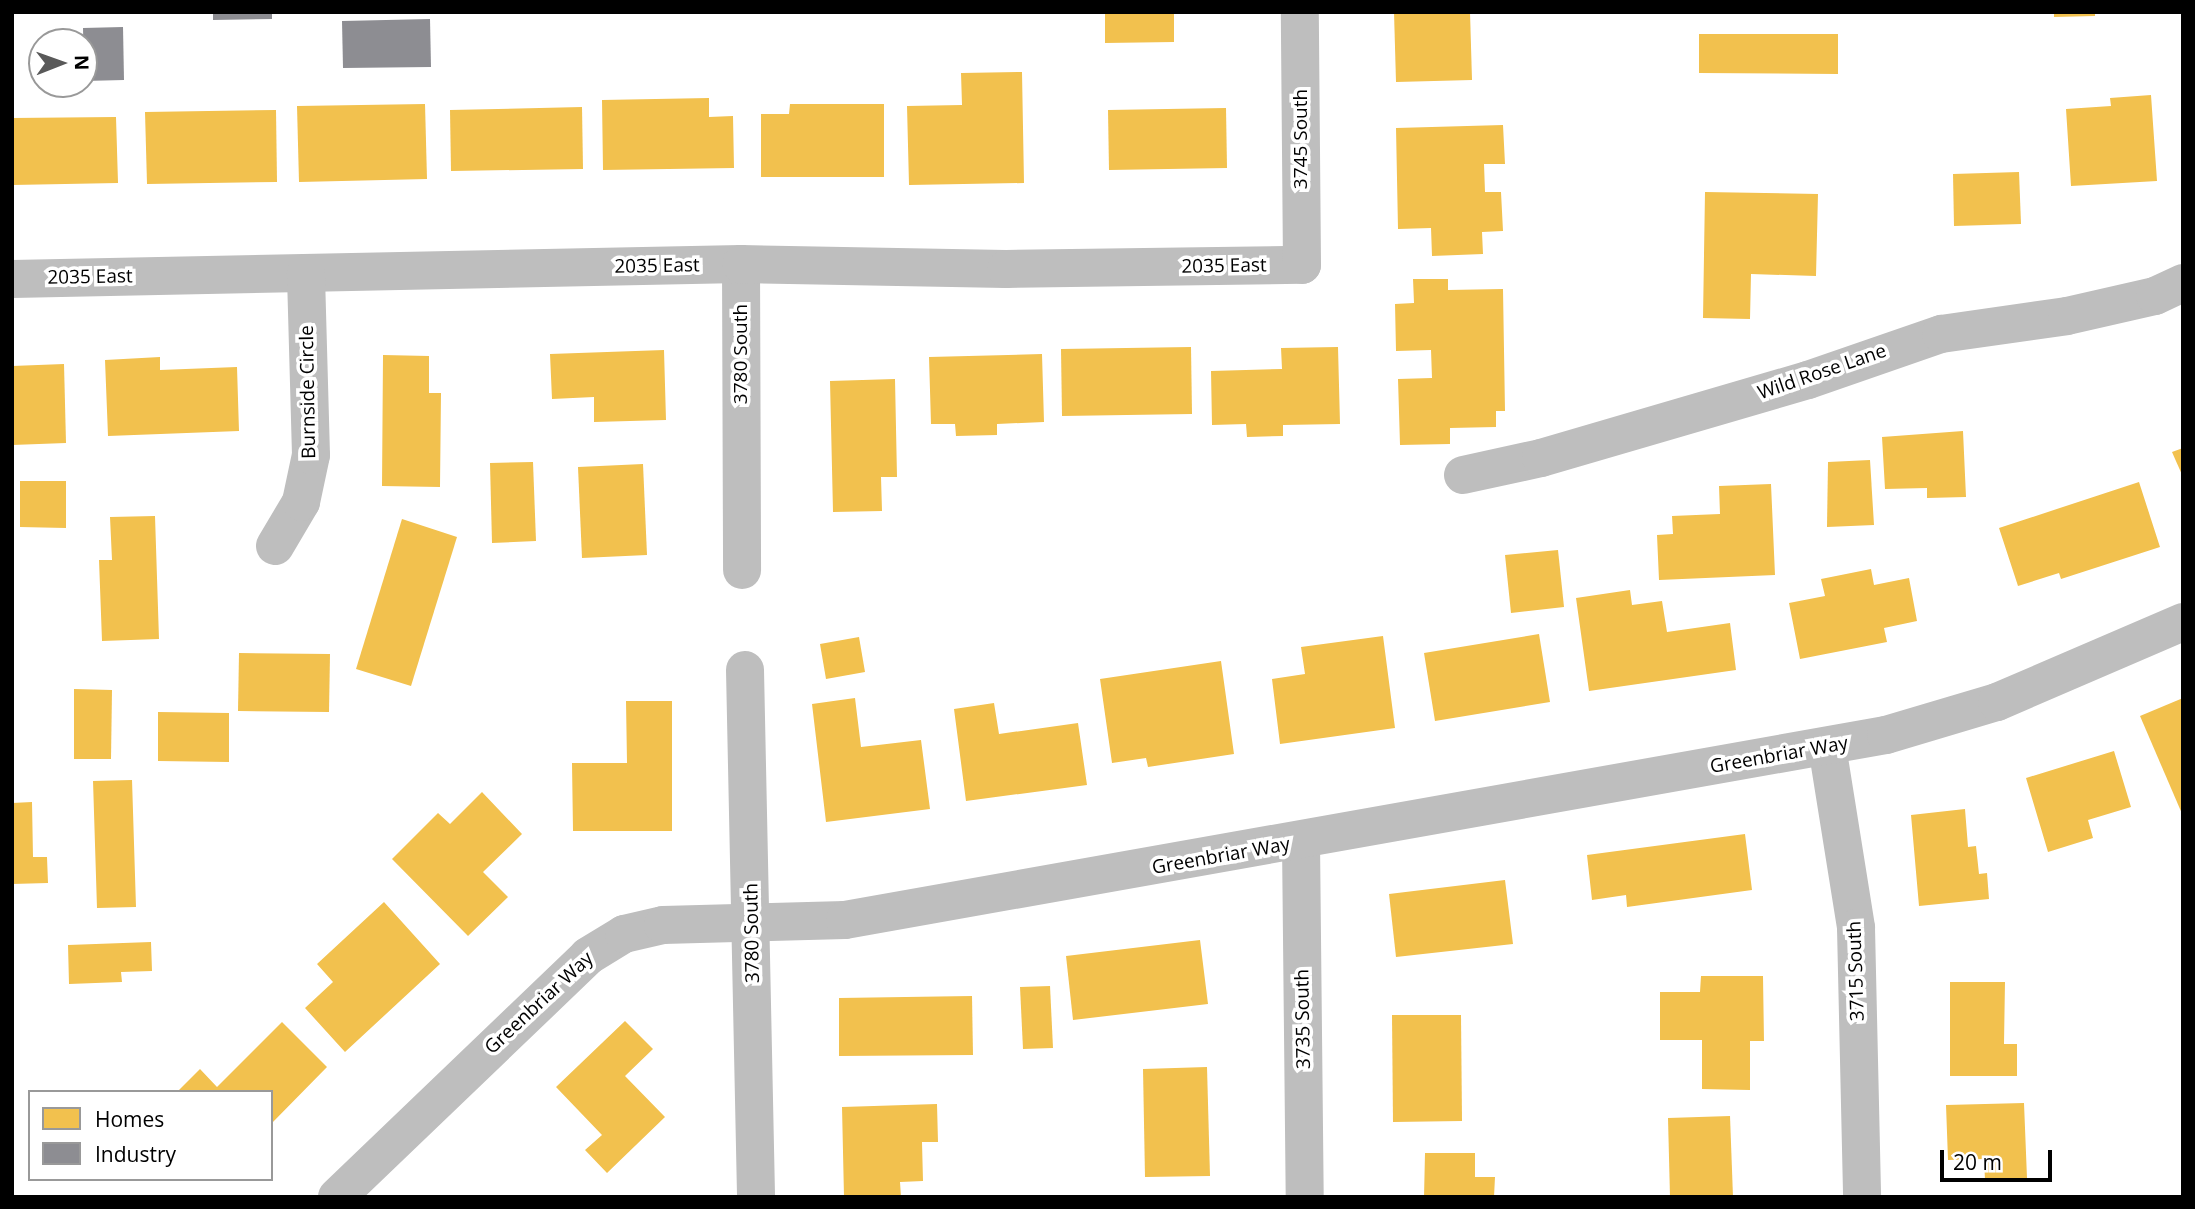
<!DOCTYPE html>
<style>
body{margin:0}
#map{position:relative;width:2195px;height:1209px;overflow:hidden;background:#fff;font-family:"Open Sans",sans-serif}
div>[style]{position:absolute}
.homes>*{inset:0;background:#f2c14e}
.industry>*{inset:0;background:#8d8d92}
.minor>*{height:38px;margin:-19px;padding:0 19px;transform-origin:19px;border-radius:19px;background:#bebebe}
span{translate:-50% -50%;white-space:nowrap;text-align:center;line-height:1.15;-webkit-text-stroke:7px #fff;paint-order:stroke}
.street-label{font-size:19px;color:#000}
.frame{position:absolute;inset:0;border:14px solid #000;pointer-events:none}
.legend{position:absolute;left:28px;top:1090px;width:245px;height:91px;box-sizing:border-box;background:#fff;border:2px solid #999;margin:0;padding:9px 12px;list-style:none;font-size:21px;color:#000}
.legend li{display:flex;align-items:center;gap:14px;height:35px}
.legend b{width:35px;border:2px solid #999}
.north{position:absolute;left:28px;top:28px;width:70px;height:70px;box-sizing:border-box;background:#fff;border:2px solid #999;border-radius:50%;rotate:89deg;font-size:19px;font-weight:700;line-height:28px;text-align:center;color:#000}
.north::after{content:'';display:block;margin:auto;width:24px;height:32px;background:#595959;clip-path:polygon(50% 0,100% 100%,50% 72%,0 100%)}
.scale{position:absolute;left:1940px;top:1150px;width:112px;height:32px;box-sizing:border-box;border:4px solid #000;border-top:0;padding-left:9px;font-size:21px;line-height:24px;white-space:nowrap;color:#000;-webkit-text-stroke:5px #fff;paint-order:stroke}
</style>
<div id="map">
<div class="homes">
<i style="clip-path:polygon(1105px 12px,1174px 12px,1174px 42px,1105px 43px)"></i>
<i style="clip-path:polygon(1394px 12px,1470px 12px,1472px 80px,1396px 82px)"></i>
<i style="clip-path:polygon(2054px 12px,2095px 12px,2095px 16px,2054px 17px)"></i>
<i style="clip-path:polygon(1699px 34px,1838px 34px,1838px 74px,1699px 73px)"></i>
<i style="clip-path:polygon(1022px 72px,1024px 183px,909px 185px,907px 106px,962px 105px,961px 73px)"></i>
<i style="clip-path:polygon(2151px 95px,2157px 181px,2071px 186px,2066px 109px,2111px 106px,2110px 98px)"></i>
<i style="clip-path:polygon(709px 98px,709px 117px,733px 116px,734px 168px,603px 170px,602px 100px)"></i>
<i style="clip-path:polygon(425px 104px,427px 179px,299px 182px,297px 106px)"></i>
<i style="clip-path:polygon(790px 104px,884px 104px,884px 177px,761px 177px,761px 114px,789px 114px)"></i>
<i style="clip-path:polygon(582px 107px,583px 169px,451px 171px,450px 110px)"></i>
<i style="clip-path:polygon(1226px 108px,1227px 168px,1109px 170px,1108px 110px)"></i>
<i style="clip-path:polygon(276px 110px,277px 182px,147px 184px,145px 112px)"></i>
<i style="clip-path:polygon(116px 117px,118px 183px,12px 185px,12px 118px)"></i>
<i style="clip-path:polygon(1503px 125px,1505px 164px,1484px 164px,1485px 192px,1501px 192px,1503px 231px,1482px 232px,1483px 254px,1432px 256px,1431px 228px,1398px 229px,1396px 128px)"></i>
<i style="clip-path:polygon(2019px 172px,2021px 224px,1954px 226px,1953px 174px)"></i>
<i style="clip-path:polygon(1705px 192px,1818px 194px,1816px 276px,1751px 274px,1750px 319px,1703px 318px)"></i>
<i style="clip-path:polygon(1413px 279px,1448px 279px,1448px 290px,1503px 289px,1505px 411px,1496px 411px,1496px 427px,1450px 428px,1450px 444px,1400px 445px,1398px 379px,1432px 378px,1431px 350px,1396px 351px,1395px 304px,1414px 303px)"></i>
<i style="clip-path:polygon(1191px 347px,1192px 414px,1062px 416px,1061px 349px)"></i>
<i style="clip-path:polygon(1338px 347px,1340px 424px,1283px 425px,1283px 436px,1247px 437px,1246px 424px,1212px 425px,1211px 371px,1282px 369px,1281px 348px)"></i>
<i style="clip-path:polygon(664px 350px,666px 420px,594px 422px,594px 397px,552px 399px,550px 354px)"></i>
<i style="clip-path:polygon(1042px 354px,1044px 422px,997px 424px,997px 435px,956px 436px,955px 424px,931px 424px,929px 357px)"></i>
<i style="clip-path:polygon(383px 355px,429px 356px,429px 393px,441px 393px,440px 487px,382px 486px)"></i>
<i style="clip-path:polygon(160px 357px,160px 370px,237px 367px,239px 431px,108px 436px,105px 360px)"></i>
<i style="clip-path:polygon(64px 364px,66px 443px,12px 445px,12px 366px)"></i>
<i style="clip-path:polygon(895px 379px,897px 477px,881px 477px,882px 511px,833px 512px,830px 381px)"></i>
<i style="clip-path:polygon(1963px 431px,1966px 497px,1927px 498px,1927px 488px,1885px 489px,1882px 437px)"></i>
<i style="clip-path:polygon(2183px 448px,2183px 477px,2172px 452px)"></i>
<i style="clip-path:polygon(1870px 460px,1874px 525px,1827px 527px,1828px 462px)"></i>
<i style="clip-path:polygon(533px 462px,536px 541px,492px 543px,490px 463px)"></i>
<i style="clip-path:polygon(643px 464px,647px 555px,582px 558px,578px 467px)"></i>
<i style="clip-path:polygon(20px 481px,66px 481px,66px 528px,20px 527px)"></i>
<i style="clip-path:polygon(2139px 482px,2160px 547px,2061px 579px,2059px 573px,2018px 586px,1999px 528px)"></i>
<i style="clip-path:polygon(1771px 484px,1775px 575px,1659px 580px,1657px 535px,1673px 534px,1672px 516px,1720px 514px,1719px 486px)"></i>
<i style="clip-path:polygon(155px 516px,159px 639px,102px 641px,99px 560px,112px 560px,110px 517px)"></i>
<i style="clip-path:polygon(402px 519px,457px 537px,411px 686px,356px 669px)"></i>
<i style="clip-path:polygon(1558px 550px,1564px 607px,1511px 613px,1505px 555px)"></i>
<i style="clip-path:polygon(1871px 569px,1874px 585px,1909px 578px,1917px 621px,1884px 628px,1887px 642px,1800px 659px,1789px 603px,1825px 596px,1821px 579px)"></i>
<i style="clip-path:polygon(1630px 590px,1632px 605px,1662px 601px,1667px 632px,1730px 623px,1736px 670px,1589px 691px,1576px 598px)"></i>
<i style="clip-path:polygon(1539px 634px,1550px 702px,1435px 721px,1424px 653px)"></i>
<i style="clip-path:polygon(1383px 636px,1395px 728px,1280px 744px,1272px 679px,1305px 674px,1301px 647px)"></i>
<i style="clip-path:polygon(859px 637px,865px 672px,826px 679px,820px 644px)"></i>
<i style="clip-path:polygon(239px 653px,330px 654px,329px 712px,238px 711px)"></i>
<i style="clip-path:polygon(1221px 661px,1234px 754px,1148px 767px,1146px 758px,1112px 763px,1100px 679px)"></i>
<i style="clip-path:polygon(74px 689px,112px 690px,111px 759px,74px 759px)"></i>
<i style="clip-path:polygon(855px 698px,861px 747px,921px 740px,930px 809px,826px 822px,812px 704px)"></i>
<i style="clip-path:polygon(2183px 698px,2183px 816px,2140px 716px)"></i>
<i style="clip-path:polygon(626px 701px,672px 701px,672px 831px,573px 831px,572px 763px,627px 763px)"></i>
<i style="clip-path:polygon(994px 703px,999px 734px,1078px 723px,1087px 785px,966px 801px,954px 709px)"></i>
<i style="clip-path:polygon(158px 712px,229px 713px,229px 762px,158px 761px)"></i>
<i style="clip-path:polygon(2114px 751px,2131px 807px,2088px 820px,2093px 838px,2048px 852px,2026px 778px)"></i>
<i style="clip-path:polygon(132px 780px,136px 907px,97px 908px,93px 781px)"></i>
<i style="clip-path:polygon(482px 792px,522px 834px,483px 872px,508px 897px,468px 936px,392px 859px,438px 813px,450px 824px)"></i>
<i style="clip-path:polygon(32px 802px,33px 857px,47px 857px,48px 883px,12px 884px,12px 803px)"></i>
<i style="clip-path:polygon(1965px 809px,1968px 847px,1976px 846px,1979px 874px,1987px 873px,1989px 899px,1919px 906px,1911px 815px)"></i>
<i style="clip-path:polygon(1745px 834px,1752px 890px,1627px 907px,1626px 895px,1592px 900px,1587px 855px)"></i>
<i style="clip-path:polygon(1505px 880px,1513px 944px,1396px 957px,1389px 894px)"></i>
<i style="clip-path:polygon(384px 902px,440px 964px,345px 1052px,305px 1008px,333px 982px,317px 964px)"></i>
<i style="clip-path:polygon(1200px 940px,1208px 1004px,1073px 1020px,1066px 956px)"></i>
<i style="clip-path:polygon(151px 942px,152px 971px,121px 972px,122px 982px,69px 984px,68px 945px)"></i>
<i style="clip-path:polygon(1701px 976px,1763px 976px,1764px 1041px,1750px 1041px,1750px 1090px,1702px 1089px,1702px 1040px,1660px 1040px,1660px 992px,1700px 992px)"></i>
<i style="clip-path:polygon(1950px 982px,2005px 982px,2004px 1044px,2017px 1044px,2017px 1076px,1950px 1076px)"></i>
<i style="clip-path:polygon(1050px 986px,1053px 1048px,1023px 1049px,1020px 987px)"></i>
<i style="clip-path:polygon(972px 996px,973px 1055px,839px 1056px,839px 998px)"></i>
<i style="clip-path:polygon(1392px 1015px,1461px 1015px,1462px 1121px,1393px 1122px)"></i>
<i style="clip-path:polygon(625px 1021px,653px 1049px,625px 1076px,665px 1117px,607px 1173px,585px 1150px,602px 1135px,556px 1087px)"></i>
<i style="clip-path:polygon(282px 1022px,327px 1067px,271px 1124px,271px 1092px,177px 1092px,200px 1069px,217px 1087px)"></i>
<i style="clip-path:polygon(1207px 1067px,1210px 1176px,1145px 1177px,1143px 1069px)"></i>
<i style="clip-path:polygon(2024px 1103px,2027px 1178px,1985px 1180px,1984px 1159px,1948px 1160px,1946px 1105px)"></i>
<i style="clip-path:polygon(937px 1104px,938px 1142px,922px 1142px,923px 1181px,900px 1182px,901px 1197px,844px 1197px,842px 1107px)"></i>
<i style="clip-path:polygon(1730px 1116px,1733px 1197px,1670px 1197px,1668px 1118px)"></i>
<i style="clip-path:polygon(1425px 1153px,1475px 1153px,1475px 1177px,1495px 1177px,1494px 1197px,1424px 1197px)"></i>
</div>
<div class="industry">
<i style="clip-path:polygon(213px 12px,272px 12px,272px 19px,213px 20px)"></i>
<i style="clip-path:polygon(430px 19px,431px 67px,343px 68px,342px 21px)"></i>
<i style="clip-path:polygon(123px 27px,124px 80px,84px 81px,83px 28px)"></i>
</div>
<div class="minor">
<i style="left:741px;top:264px;width:306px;rotate:89.8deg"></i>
<i style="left:12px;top:279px;width:729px;rotate:-1.18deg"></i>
<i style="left:741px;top:264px;width:265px;rotate:1.1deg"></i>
<i style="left:1006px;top:269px;width:296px;rotate:-0.8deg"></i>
<i style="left:1302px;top:265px;width:253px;rotate:-90.5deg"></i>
<i style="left:1463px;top:475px;width:80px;rotate:-12.3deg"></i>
<i style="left:1541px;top:458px;width:278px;rotate:-16.3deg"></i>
<i style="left:1808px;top:380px;width:141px;rotate:-19.1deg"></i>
<i style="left:1941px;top:334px;width:127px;rotate:-8.1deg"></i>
<i style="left:2067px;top:316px;width:90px;rotate:-12.8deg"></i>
<i style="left:2155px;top:296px;width:31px;rotate:-25deg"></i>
<i style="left:275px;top:546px;width:51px;rotate:-59.4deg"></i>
<i style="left:301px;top:502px;width:48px;rotate:-78deg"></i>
<i style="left:311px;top:455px;width:182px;rotate:-91.6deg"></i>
<i style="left:745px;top:670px;width:527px;rotate:88.8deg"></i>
<i style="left:1827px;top:746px;width:184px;rotate:80.9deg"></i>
<i style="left:1856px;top:928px;width:269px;rotate:88.7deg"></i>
<i style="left:1301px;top:842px;width:355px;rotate:89.4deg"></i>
<i style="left:337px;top:1197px;width:348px;rotate:-43.8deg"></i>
<i style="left:588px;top:956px;width:42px;rotate:-31.4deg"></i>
<i style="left:624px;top:934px;width:40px;rotate:-13deg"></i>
<i style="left:663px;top:925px;width:182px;rotate:-1.6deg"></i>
<i style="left:845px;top:920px;width:1057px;rotate:-10.08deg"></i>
<i style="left:1886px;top:735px;width:116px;rotate:-16.6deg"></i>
<i style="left:1997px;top:702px;width:202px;rotate:-23.3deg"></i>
</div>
<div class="street-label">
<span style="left:1301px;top:139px;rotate:-90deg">3745 South</span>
<span style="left:657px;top:266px;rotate:-1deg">2035 East</span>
<span style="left:1224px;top:266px;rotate:-1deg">2035 East</span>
<span style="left:90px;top:277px;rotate:-1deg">2035 East</span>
<span style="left:741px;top:354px;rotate:-90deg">3780 South</span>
<span style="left:1822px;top:372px;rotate:-19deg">Wild Rose Lane</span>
<span style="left:308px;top:392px;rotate:-91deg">Burnside Circle</span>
<span style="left:1779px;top:755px;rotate:-10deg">Greenbriar Way</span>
<span style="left:1221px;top:856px;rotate:-10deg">Greenbriar Way</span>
<span style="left:752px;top:933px;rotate:-91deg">3780 South</span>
<span style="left:1856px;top:971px;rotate:-92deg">3715 South</span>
<span style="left:539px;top:1003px;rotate:-43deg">Greenbriar Way</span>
<span style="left:1303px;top:1019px;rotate:-91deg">3735 South</span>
</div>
<div class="frame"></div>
<ul class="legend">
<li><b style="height:19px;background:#f2c14e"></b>Homes</li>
<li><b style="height:19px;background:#8d8d92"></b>Industry</li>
</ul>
<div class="north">N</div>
<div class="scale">20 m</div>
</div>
